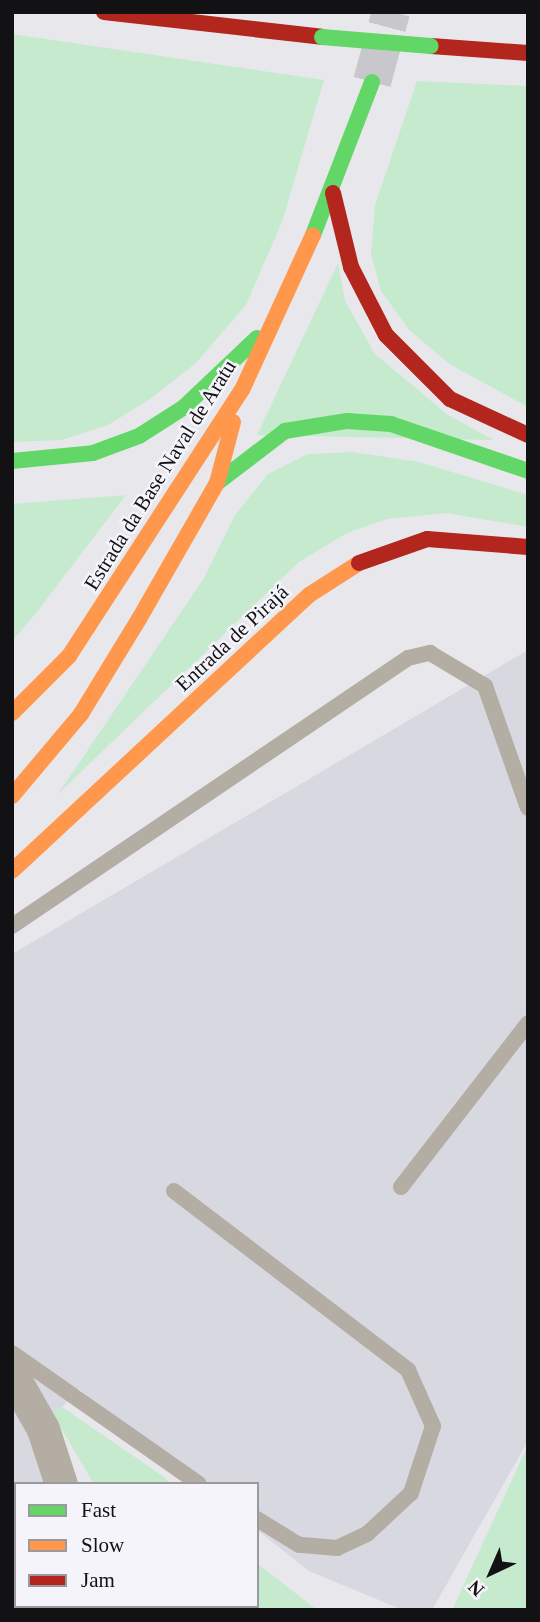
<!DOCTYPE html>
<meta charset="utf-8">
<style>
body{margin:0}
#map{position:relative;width:540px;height:1622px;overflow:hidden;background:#e8e8ec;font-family:Georgia,serif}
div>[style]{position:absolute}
.built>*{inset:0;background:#d8d8e0}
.green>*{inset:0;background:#c5eace}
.primary-tunnel>*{height:38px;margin-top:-19px;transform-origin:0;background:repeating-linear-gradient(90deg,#c8c8cc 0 38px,transparent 0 57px)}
.lane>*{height:16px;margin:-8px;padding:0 8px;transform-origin:8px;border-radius:8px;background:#b3ada4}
.street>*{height:33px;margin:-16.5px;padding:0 16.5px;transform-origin:16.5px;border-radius:16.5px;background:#b3ada4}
.fast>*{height:16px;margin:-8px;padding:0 8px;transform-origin:8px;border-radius:8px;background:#63d668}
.slow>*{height:16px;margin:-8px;padding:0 8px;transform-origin:8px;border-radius:8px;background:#ff974d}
.jam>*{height:16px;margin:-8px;padding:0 8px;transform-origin:8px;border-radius:8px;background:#b3261e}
.fast-bridge>*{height:16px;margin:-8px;padding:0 8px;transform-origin:8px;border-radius:8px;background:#63d668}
span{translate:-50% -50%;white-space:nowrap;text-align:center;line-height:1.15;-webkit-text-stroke:5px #f4f4fa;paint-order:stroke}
.street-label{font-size:21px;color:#121214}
.frame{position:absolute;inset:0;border:14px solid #121214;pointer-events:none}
.legend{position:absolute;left:14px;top:1482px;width:245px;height:126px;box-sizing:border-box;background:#f4f4fa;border:2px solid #9a9a9e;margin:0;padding:9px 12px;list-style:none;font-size:21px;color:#121214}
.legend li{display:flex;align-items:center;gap:14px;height:35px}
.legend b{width:35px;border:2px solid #9a9a9e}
.north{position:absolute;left:456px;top:1538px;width:70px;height:70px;-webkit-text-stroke:5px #f4f4fa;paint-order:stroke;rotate:224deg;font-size:19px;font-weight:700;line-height:28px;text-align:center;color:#121214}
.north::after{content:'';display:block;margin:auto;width:24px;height:32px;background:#121214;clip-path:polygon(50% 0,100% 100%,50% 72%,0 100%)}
</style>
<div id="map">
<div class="built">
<i style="clip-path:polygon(528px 650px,528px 1441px,432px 1610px,403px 1610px,309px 1571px,257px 1530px,257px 1484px,199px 1484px,79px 1389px,31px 1440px,48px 1484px,16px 1484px,16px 1606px,80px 1610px,12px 1610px,12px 954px)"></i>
</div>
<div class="green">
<i style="clip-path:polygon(12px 34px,324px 80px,282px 222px,246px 305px,196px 363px,150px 399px,108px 425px,62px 440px,12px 442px)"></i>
<i style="clip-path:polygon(417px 81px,528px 86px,528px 407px,451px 365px,409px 330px,381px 291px,371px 254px,375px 205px)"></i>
<i style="clip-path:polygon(338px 263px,345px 301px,375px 354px,448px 415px,494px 440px,257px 435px)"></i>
<i style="clip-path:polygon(353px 452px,419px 462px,528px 495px,528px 527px,447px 513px,387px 519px,347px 533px,299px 562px,58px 794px,204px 578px,235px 515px,268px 474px,308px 454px)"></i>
<i style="clip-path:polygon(126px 495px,36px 613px,12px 641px,12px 504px)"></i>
<i style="clip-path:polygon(62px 1407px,164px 1477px,171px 1484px,94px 1484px,52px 1413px)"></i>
<i style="clip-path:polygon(528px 1445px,528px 1610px,452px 1610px)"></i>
<i style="clip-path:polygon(257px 1563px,317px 1610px,143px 1610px,257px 1606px)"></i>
</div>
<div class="primary-tunnel">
<i style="left:372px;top:82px;width:73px;rotate:-74.8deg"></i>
</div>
<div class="lane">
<i style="left:12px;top:926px;width:478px;rotate:-34.1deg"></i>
<i style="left:408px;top:658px;width:23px;rotate:-13deg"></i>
<i style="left:430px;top:653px;width:64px;rotate:31deg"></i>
<i style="left:485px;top:686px;width:129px;rotate:70.6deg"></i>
<i style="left:401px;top:1187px;width:207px;rotate:-52.2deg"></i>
<i style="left:174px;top:1191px;width:295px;rotate:37.4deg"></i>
<i style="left:408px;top:1370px;width:61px;rotate:65.9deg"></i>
<i style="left:433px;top:1426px;width:71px;rotate:108.2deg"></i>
<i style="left:411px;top:1493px;width:60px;rotate:137deg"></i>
<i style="left:367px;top:1534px;width:33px;rotate:155deg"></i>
<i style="left:337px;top:1548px;width:38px;rotate:-175deg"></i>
<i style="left:299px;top:1545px;width:49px;rotate:-148.2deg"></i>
<i style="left:12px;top:1353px;width:228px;rotate:35deg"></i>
<i style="left:66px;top:1610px;width:4px;rotate:-90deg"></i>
</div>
<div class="street">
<i style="left:12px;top:1374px;width:63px;rotate:60.6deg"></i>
<i style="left:43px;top:1429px;width:58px;rotate:71.9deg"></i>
<i style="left:39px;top:1610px;width:4px;rotate:-63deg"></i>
</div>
<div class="fast">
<i style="left:313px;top:235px;width:164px;rotate:-68.9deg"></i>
<i style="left:12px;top:461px;width:81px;rotate:-5.6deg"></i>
<i style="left:93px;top:453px;width:49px;rotate:-20.3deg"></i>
<i style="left:139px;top:436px;width:52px;rotate:-32.5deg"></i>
<i style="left:183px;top:408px;width:102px;rotate:-43.4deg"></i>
<i style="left:217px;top:483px;width:86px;rotate:-37.4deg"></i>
<i style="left:285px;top:431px;width:63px;rotate:-9.2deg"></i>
<i style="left:347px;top:421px;width:44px;rotate:3.9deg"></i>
<i style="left:391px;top:424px;width:145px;rotate:18.9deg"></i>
</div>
<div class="slow">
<i style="left:12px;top:713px;width:81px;rotate:-45deg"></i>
<i style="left:69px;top:656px;width:317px;rotate:-57deg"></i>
<i style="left:242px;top:390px;width:170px;rotate:-65.4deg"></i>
<i style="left:12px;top:796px;width:107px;rotate:-49.9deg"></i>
<i style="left:81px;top:714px;width:111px;rotate:-58.6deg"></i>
<i style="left:139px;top:619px;width:157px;rotate:-60.2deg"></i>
<i style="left:217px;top:483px;width:63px;rotate:-75.3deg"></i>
<i style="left:12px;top:871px;width:405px;rotate:-42.9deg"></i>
<i style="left:309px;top:595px;width:59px;rotate:-32.6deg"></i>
</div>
<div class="jam">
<i style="left:104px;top:12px;width:219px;rotate:6.5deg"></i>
<i style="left:431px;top:46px;width:97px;rotate:4.1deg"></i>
<i style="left:333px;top:193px;width:76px;rotate:76.3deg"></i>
<i style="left:351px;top:267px;width:76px;rotate:62.8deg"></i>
<i style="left:386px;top:335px;width:91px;rotate:45deg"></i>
<i style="left:450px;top:399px;width:86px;rotate:24.8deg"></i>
<i style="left:359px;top:563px;width:72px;rotate:-19.4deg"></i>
<i style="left:427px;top:539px;width:101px;rotate:4.5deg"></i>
</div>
<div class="fast-bridge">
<i style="left:322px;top:37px;width:109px;rotate:4.7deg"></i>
</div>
<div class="street-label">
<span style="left:160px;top:475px;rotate:-58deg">Estrada da Base Naval de Aratu</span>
<span style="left:232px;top:638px;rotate:-43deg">Entrada de Pirajá</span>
</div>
<div class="frame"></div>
<ul class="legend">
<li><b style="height:9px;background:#63d668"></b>Fast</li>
<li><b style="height:9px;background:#ff974d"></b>Slow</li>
<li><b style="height:9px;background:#b3261e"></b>Jam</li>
</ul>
<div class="north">N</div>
</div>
